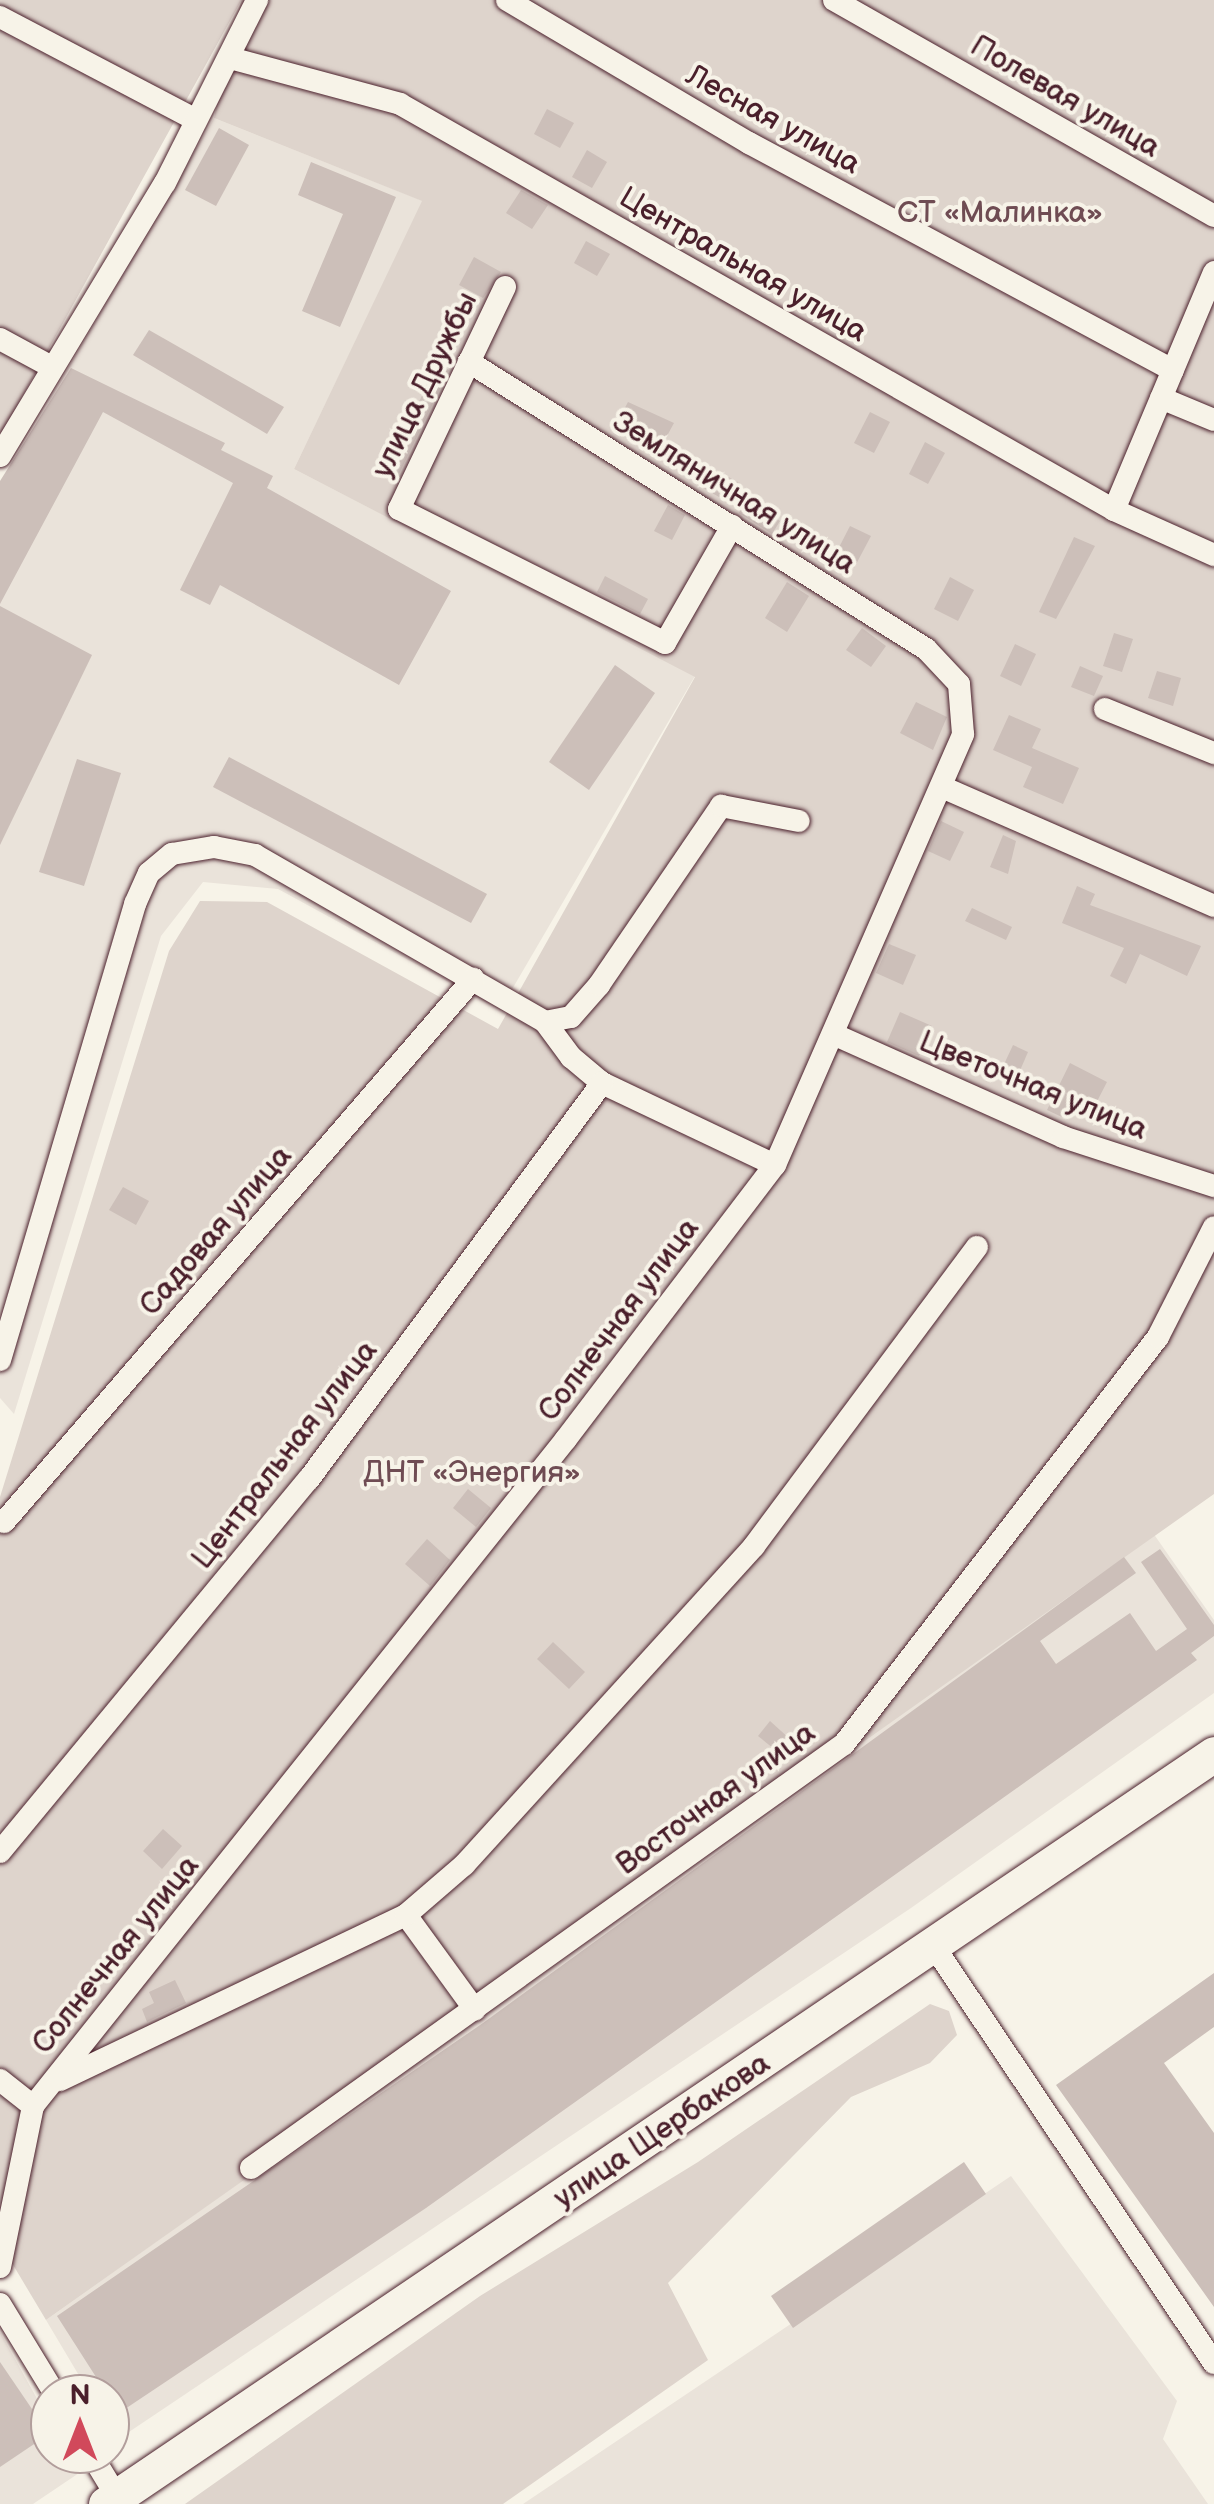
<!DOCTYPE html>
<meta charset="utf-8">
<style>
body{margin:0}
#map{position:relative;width:1214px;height:2504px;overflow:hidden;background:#f7f3e8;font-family:"Balsamiq Sans",sans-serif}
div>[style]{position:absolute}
.built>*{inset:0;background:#eae3da}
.green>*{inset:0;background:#ded4cc}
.building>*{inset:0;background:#ccbfb9}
.roads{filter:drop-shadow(0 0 2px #4a1f2b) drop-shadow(0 0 2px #4a1f2b)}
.minor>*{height:22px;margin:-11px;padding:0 11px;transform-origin:11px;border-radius:11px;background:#f7f3e8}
.primary>*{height:35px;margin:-17.5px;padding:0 17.5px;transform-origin:17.5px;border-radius:17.5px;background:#f7f3e8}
span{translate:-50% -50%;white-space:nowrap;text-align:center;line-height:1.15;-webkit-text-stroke:8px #f7f3e8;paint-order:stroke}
.street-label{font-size:30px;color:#4a1f2b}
.park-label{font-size:30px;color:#6f4c53}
.north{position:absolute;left:30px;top:2374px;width:100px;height:100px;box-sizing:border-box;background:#f7f3e8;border:2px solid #b29e9c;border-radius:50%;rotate:0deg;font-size:28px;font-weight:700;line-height:40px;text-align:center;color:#4a1f2b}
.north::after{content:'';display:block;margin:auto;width:35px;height:45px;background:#d1495b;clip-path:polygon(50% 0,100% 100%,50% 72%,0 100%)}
</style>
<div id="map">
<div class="built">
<i style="clip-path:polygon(214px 118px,423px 201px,294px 469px,695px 676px,500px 1010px,278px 889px,203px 882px,161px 936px,14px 1414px,0 1398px,0 485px)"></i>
<i style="clip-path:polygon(1153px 1533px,1214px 1620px,1214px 1693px,911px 1908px,117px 2440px,110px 2427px,110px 2394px,90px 2394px,46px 2320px)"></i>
<i style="clip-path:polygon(1011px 2176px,1177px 2401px,1163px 2439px,1208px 2504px,523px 2504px)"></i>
<i style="clip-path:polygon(0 2332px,50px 2422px,50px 2454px,68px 2454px,79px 2473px,33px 2504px,0 2504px)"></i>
</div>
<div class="green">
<i style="clip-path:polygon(0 0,1214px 0,1214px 1494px,46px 2320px,0 2243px,0 1497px,169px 951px,200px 901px,267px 902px,498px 1029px,695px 677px,294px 469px,422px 201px,214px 118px,241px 1px,0 437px)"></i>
<i style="clip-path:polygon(930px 2004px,949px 2011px,957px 2035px,930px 2063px,851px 2097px,668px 2283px,708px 2360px,503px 2504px,185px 2504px,480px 2296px,698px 2162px)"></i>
</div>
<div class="building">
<i style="clip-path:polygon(547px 109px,574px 123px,560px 148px,534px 134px)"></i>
<i style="clip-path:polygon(219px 128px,249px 145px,216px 206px,185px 190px)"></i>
<i style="clip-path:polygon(587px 150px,607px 162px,592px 188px,572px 177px)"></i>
<i style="clip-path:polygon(311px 162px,396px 197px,340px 327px,302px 311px,343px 214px,298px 195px)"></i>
<i style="clip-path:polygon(521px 190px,548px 205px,532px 229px,506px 213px)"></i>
<i style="clip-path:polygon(586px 241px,610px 254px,597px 276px,574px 263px)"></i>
<i style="clip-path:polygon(474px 257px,501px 272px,483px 298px,459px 285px)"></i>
<i style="clip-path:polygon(149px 330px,284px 407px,267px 434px,133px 355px)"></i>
<i style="clip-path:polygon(438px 365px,449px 370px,398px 476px,384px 469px)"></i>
<i style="clip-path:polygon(71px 368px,225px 443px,221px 450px,273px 476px,267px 488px,451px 591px,399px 685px,220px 585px,210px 605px,180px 590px,233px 483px,103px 412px,0 604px,0 481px)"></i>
<i style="clip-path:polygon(628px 402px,674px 423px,661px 447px,633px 432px,629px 439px,613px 430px)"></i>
<i style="clip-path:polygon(870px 412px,890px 422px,874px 453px,854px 443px)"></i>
<i style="clip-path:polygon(925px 442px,945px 453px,928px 484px,909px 474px)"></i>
<i style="clip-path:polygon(713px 469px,740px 483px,730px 503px,703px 488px)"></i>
<i style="clip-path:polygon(746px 499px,780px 521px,772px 534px,739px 513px)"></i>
<i style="clip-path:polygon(668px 505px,685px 515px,672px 540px,654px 531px)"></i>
<i style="clip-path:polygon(850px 526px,871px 536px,854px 568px,834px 557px)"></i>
<i style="clip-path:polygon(1074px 537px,1095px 546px,1056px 619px,1039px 612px)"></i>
<i style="clip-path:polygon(605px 576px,648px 599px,640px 614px,597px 592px)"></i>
<i style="clip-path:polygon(950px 577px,974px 590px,958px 621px,934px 609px)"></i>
<i style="clip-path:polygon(787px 582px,809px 596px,787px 632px,765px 618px)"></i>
<i style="clip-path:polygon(0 606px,92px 655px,0 845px)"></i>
<i style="clip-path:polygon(862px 628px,886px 646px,871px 667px,846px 650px)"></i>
<i style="clip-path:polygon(1114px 633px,1133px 639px,1122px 672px,1103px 666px)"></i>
<i style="clip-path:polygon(1015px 644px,1036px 654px,1021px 686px,1000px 676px)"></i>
<i style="clip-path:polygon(615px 665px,655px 693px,589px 790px,549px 762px)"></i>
<i style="clip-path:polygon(1080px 666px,1103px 676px,1094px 696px,1071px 687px)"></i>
<i style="clip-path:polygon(1157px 671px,1181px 678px,1173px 706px,1148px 698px)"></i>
<i style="clip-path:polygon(916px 702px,947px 717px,933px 750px,900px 733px)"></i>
<i style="clip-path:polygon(1009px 715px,1041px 729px,1032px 748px,1079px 768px,1063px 804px,1023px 787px,1032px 767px,993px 750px)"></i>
<i style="clip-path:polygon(229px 757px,487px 894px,471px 923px,213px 787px)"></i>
<i style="clip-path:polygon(77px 759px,121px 773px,84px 886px,39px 872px)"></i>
<i style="clip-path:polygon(941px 821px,964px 832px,950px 861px,928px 851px)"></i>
<i style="clip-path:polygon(1003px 835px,1016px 841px,1008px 874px,990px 867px)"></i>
<i style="clip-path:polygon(1077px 886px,1095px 894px,1090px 905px,1201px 946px,1187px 976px,1140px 954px,1126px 984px,1110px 976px,1124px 948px,1062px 923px)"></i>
<i style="clip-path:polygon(972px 908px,1012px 927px,1006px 940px,965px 921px)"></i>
<i style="clip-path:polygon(889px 944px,916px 955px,903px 985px,876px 973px)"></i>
<i style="clip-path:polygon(900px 1012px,932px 1026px,919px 1056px,887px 1042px)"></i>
<i style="clip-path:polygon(1013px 1045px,1028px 1052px,1015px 1082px,999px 1075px)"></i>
<i style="clip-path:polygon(1070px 1063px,1107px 1082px,1090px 1115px,1065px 1111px,1062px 1117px,1047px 1110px)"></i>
<i style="clip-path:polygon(123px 1187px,149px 1201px,136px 1225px,109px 1210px)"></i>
<i style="clip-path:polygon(468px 1489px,491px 1508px,476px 1527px,453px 1508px)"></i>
<i style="clip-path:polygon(427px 1539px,450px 1560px,430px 1586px,405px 1564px)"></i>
<i style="clip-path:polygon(1160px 1549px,1214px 1625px,1214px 1636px,1191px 1653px,1197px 1660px,426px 2208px,119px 2413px,57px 2316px,483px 2023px,1124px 1557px,1136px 1573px,1040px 1641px,1056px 1664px,1130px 1613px,1156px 1651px,1187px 1629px,1141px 1562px)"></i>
<i style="clip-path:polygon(553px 1642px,585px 1672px,569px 1689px,537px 1659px)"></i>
<i style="clip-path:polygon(770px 1721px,791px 1740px,779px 1753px,758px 1736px)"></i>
<i style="clip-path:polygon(163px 1829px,182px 1846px,162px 1869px,143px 1851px)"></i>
<i style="clip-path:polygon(1214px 1973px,1214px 2027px,1164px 2063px,1214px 2133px,1214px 2307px,1056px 2085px)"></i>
<i style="clip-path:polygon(175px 1980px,186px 2003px,147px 2022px,142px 2009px,154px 2003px,149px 1992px)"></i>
<i style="clip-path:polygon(964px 2162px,986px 2194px,793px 2328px,771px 2296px)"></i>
<i style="clip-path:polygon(0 2362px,49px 2434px,0 2467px)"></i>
</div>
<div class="roads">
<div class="minor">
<i style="left:507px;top:0;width:281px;rotate:30.6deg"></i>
<i style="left:749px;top:143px;width:481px;rotate:28.2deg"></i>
<i style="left:834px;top:0;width:437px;rotate:29.6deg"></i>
<i style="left:0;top:17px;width:217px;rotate:27.7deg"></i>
<i style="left:230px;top:58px;width:176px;rotate:15.1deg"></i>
<i style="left:400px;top:104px;width:821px;rotate:29.62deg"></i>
<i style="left:1114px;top:510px;width:110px;rotate:24.2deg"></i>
<i style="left:505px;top:287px;width:246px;rotate:115.5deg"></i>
<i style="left:399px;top:509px;width:298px;rotate:26.7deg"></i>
<i style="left:665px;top:643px;width:135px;rotate:-60.2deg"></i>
<i style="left:0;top:339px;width:57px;rotate:28.4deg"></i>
<i style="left:1161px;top:398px;width:57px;rotate:22.5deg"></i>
<i style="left:0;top:456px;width:319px;rotate:-58.9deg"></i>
<i style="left:165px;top:183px;width:205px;rotate:-63.3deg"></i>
<i style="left:1114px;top:510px;width:258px;rotate:-67.2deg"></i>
<i style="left:1105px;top:709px;width:118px;rotate:22deg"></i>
<i style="left:942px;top:787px;width:297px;rotate:23.6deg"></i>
<i style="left:545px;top:1022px;width:44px;rotate:53.4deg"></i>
<i style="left:571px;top:1057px;width:40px;rotate:40deg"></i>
<i style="left:602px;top:1083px;width:191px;rotate:25.4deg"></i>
<i style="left:833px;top:1034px;width:252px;rotate:24.1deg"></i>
<i style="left:1063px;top:1137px;width:159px;rotate:18deg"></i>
<i style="left:0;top:1360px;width:476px;rotate:-73.5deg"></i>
<i style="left:135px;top:904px;width:34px;rotate:-66deg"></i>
<i style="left:149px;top:873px;width:30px;rotate:-40deg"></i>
<i style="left:172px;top:854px;width:43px;rotate:-9.5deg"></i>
<i style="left:214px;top:847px;width:42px;rotate:11deg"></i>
<i style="left:255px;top:855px;width:335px;rotate:29.9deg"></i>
<i style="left:545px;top:1022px;width:26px;rotate:-11deg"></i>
<i style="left:571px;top:1017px;width:43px;rotate:-48.8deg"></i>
<i style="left:599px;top:985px;width:217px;rotate:-55.7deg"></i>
<i style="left:721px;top:806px;width:79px;rotate:10.9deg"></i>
<i style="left:4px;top:1522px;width:718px;rotate:-49.18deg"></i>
<i style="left:0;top:1852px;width:484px;rotate:-50.4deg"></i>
<i style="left:309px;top:1479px;width:493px;rotate:-53.5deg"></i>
<i style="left:406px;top:1915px;width:117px;rotate:54deg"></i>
<i style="left:935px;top:1948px;width:500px;rotate:56.09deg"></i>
<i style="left:0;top:2080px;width:42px;rotate:38.2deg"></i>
<i style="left:60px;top:2080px;width:383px;rotate:-25.5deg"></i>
<i style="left:406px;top:1915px;width:77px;rotate:-40.8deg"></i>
<i style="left:464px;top:1865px;width:431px;rotate:-47.7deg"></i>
<i style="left:754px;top:1546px;width:373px;rotate:-53.3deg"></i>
<i style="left:33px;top:2106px;width:854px;rotate:-51.37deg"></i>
<i style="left:566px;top:1439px;width:345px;rotate:-52.7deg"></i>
<i style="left:775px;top:1165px;width:470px;rotate:-66.4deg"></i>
<i style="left:963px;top:734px;width:50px;rotate:-94.6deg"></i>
<i style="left:959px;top:684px;width:48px;rotate:-133.3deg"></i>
<i style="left:926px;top:649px;width:540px;rotate:-147.87deg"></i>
<i style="left:251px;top:2168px;width:729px;rotate:-35.57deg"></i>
<i style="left:844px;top:1744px;width:514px;rotate:-52.35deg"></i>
<i style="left:1158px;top:1337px;width:123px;rotate:-63deg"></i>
<i style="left:0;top:2267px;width:164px;rotate:-78.4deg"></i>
<i style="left:0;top:2304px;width:105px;rotate:58.6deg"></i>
<i style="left:91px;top:2454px;width:50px;rotate:58.8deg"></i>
</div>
<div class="primary">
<i style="left:106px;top:2504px;width:1338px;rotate:-34.09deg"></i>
</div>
</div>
<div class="street-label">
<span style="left:1065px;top:97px;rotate:30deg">Полевая улица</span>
<span style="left:773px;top:120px;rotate:29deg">Лесная улица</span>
<span style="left:743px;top:265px;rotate:30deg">Центральная улица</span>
<span style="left:425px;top:385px;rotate:-64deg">улица Дружбы</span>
<span style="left:734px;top:493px;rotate:32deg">Земляничная улица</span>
<span style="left:1033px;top:1086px;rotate:22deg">Цветочная улица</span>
<span style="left:216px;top:1231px;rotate:-49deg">Садовая улица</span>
<span style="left:619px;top:1320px;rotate:-53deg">Солнечная улица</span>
<span style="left:285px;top:1455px;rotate:-52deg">Центральная улица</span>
<span style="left:716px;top:1799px;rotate:-36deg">Восточная улица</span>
<span style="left:116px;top:1955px;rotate:-51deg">Солнечная улица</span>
<span style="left:662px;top:2131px;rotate:-34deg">улица Щербакова</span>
</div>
<div class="park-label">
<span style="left:1000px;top:213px">CТ «Малинка»</span>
<span style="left:472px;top:1473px">ДНТ «Энергия»</span>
</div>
<div class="north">N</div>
</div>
